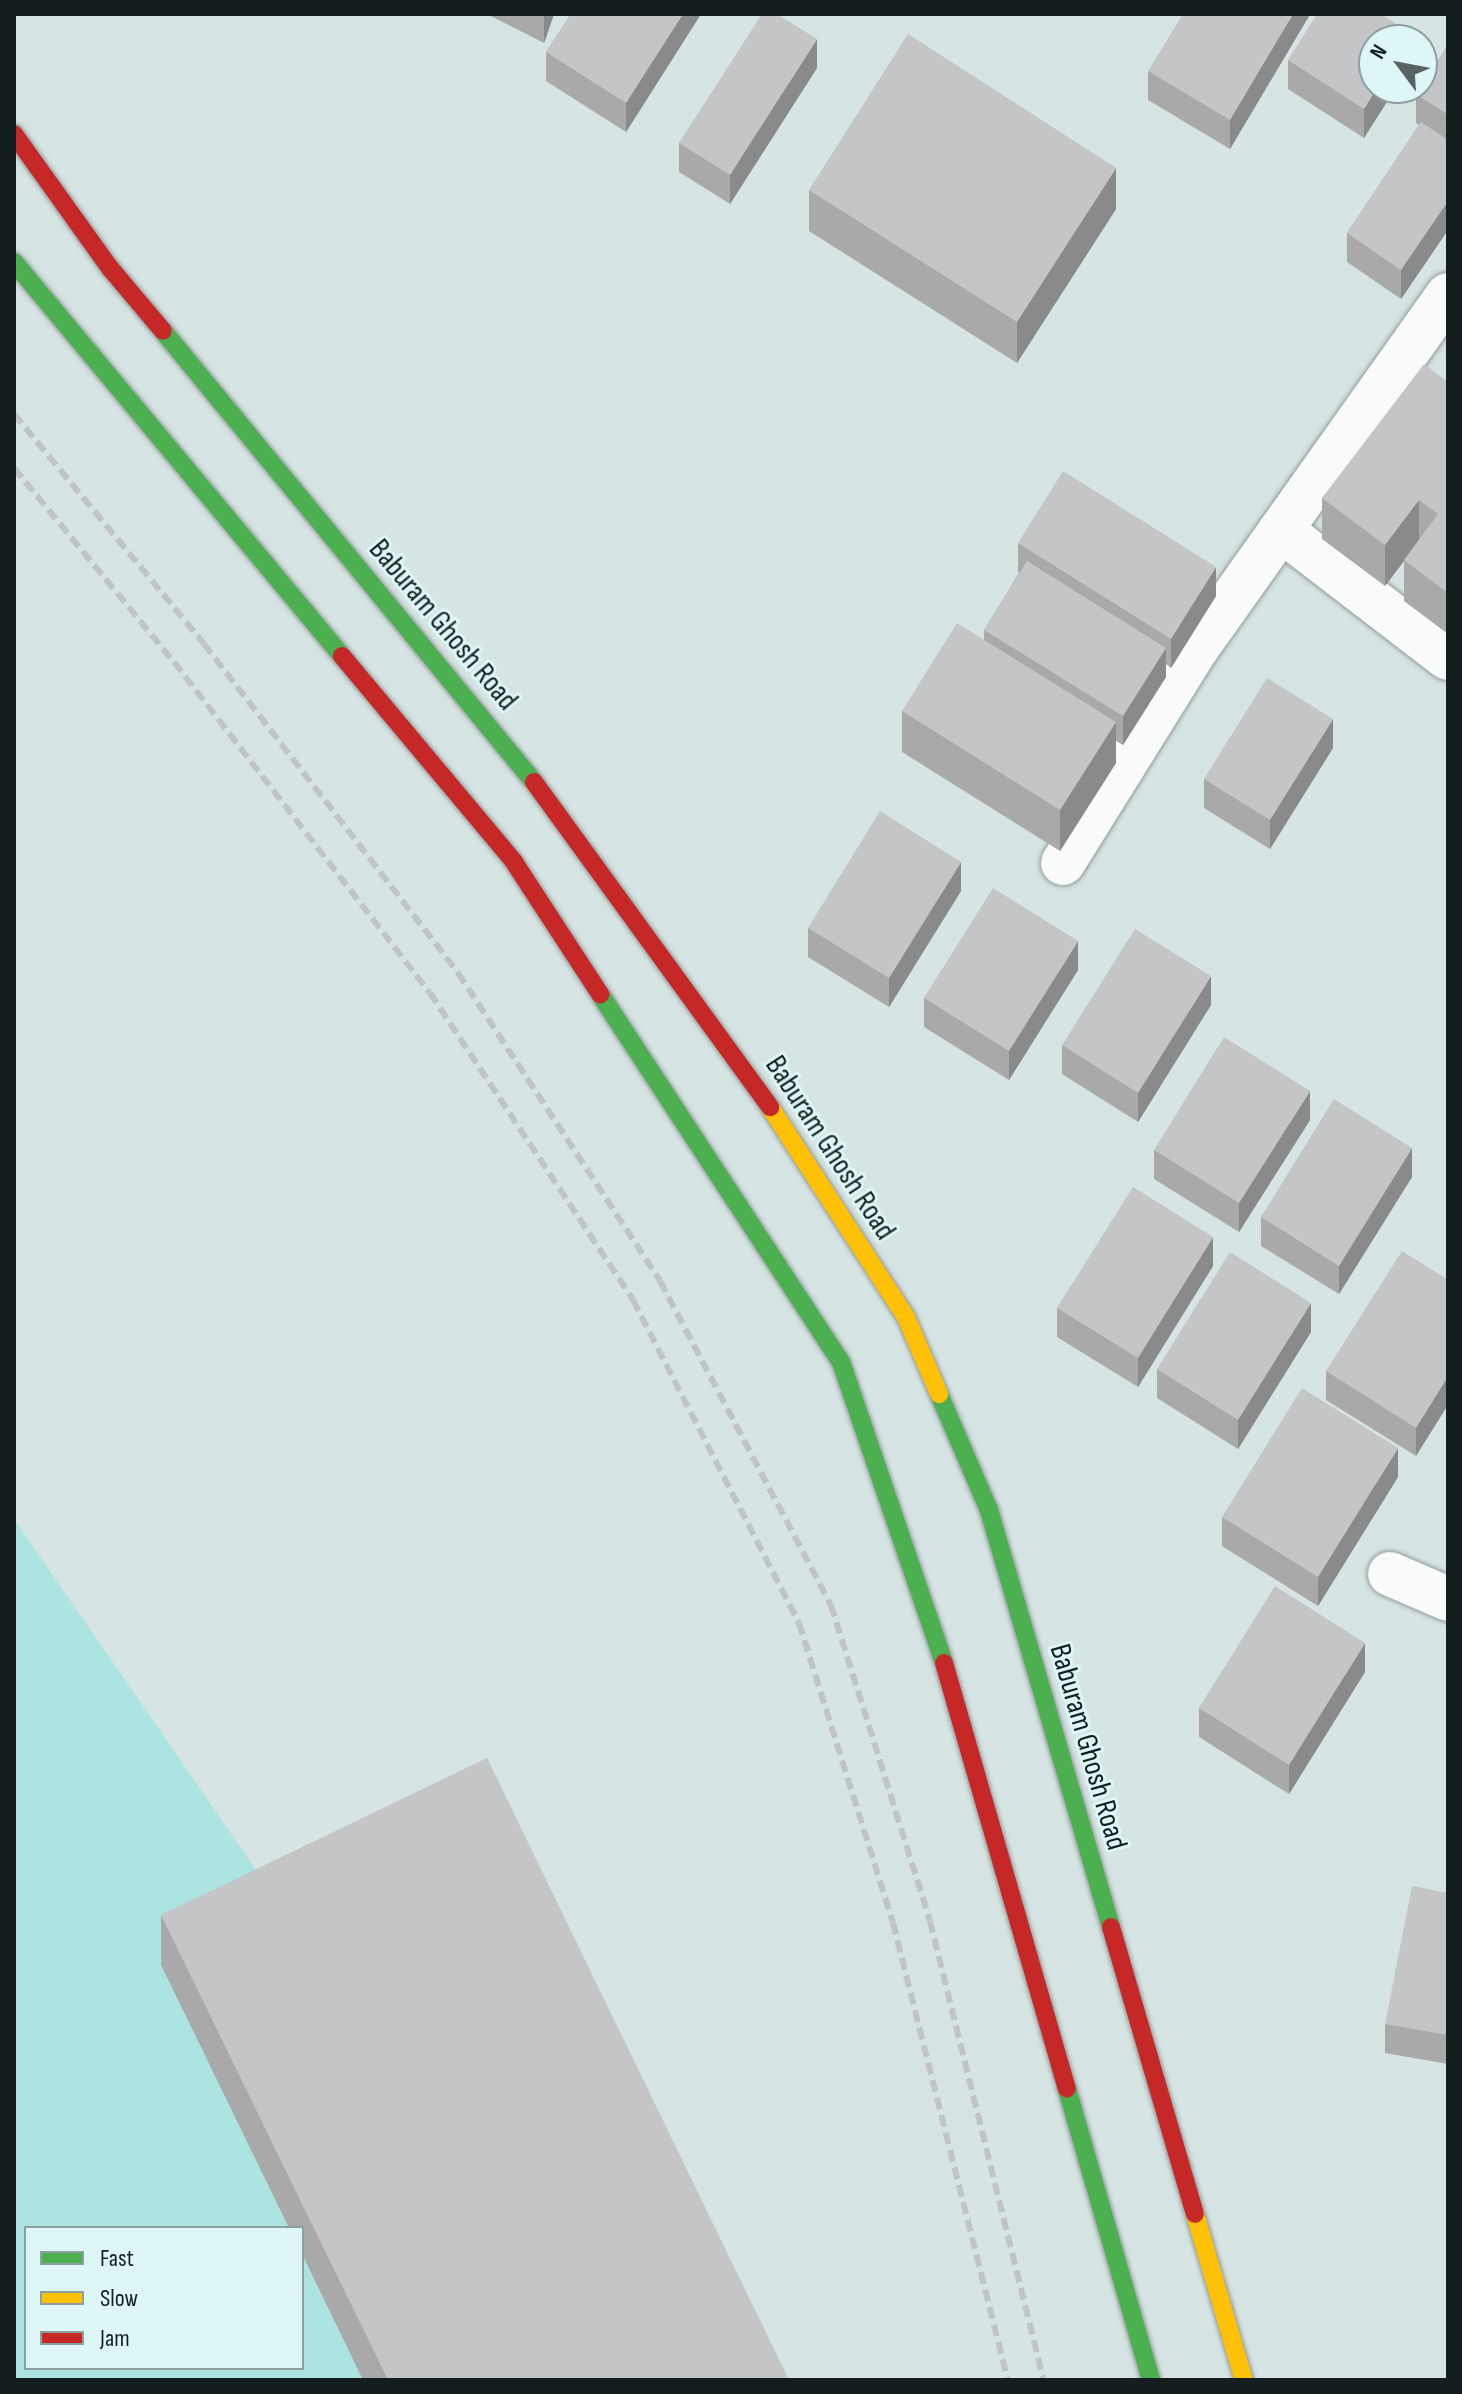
<!DOCTYPE html>
<style>
body{margin:0}
#map{position:relative;width:1462px;height:2394px;overflow:hidden;background:#d6e4e3;font-family:"Sofia Sans Condensed",sans-serif}
div>[style]{position:absolute}
.green>*{inset:0;background:#ace4e2}
.roads{filter:drop-shadow(0 0 2px #919b9b) drop-shadow(0 0 2px #919b9b)}
.street>*{height:44px;margin:-22px;padding:0 22px;transform-origin:22px;border-radius:22px;background:#f9fbfb}
.fast>*{height:18px;margin:-9px;padding:0 9px;transform-origin:9px;border-radius:9px;background:#4caf50}
.slow>*{height:18px;margin:-9px;padding:0 9px;transform-origin:9px;border-radius:9px;background:#ffc107}
.jam>*{height:18px;margin:-9px;padding:0 9px;transform-origin:9px;border-radius:9px;background:#c62828}
.rail>*{height:6px;margin-top:-3px;transform-origin:0;background:repeating-linear-gradient(90deg,#c0c4c4 0 12px,transparent 0 18px)}
.wall>*{inset:0;background:#a9a9aa}
.shaded-wall>*{inset:0;background:#898a8b}
.building>*{inset:0;background:#c4c5c6}
span{translate:-50% -50%;white-space:nowrap;text-align:center;line-height:1.15;-webkit-text-stroke:6px #ddf7f6;paint-order:stroke}
.street-label{font-size:30px;color:#151e1e}
.frame{position:absolute;inset:0;border:16px solid #151e1e;pointer-events:none}
.legend{position:absolute;left:24px;top:2226px;width:280px;height:144px;box-sizing:border-box;background:#ddf7f6;border:2px solid #8da0a0;margin:0;padding:10px 14px;list-style:none;font-size:24px;color:#151e1e}
.legend li{display:flex;align-items:center;gap:16px;height:40px}
.legend b{width:40px;border:2px solid #8da0a0}
.north{position:absolute;left:1358px;top:24px;width:80px;height:80px;box-sizing:border-box;background:#ddf7f6;border:2px solid #8da0a0;border-radius:50%;rotate:302deg;font-size:22px;font-weight:700;line-height:32px;text-align:center;color:#151e1e}
.north::after{content:'';display:block;margin:auto;width:28px;height:36px;background:#596363;clip-path:polygon(50% 0,100% 100%,50% 72%,0 100%)}
</style>
<div id="map">
<div class="green">
<i style="clip-path:polygon(evenodd,14px 1519px,608px 2380px,14px 2380px,14px 1519px,26px 2228px,302px 2228px,302px 2368px,26px 2368px,26px 2228px)"></i>
</div>
<div class="roads">
<div class="street">
<i style="left:1281px;top:530px;width:210px;rotate:37.5deg"></i>
<i style="left:1063px;top:863px;width:253px;rotate:-58.1deg"></i>
<i style="left:1197px;top:648px;width:433px;rotate:-54.6deg"></i>
<i style="left:1390px;top:1574px;width:63px;rotate:23.3deg"></i>
</div>
<div class="fast">
<i style="left:14px;top:262px;width:513px;rotate:50.22deg"></i>
<i style="left:163px;top:331px;width:584px;rotate:50.56deg"></i>
<i style="left:600px;top:994px;width:440px;rotate:56.8deg"></i>
<i style="left:841px;top:1362px;width:318px;rotate:71.1deg"></i>
<i style="left:939px;top:1394px;width:126px;rotate:66.7deg"></i>
<i style="left:989px;top:1510px;width:434px;rotate:73.7deg"></i>
<i style="left:1067px;top:2089px;width:303px;rotate:73.9deg"></i>
</div>
<div class="slow">
<i style="left:770px;top:1107px;width:250px;rotate:57.1deg"></i>
<i style="left:906px;top:1317px;width:84px;rotate:66.8deg"></i>
<i style="left:1195px;top:2214px;width:173px;rotate:73.6deg"></i>
</div>
<div class="jam">
<i style="left:14px;top:134px;width:165px;rotate:54.4deg"></i>
<i style="left:110px;top:268px;width:82px;rotate:49.9deg"></i>
<i style="left:342px;top:656px;width:268px;rotate:50.1deg"></i>
<i style="left:514px;top:862px;width:158px;rotate:56.9deg"></i>
<i style="left:534px;top:782px;width:402px;rotate:54deg"></i>
<i style="left:944px;top:1663px;width:443px;rotate:73.9deg"></i>
<i style="left:1111px;top:1927px;width:299px;rotate:73.7deg"></i>
</div>
</div>
<div class="rail">
<i style="left:14px;top:414px;width:298px;rotate:50.4deg"></i>
<i style="left:204px;top:644px;width:416px;rotate:52.3deg"></i>
<i style="left:458px;top:973px;width:368px;rotate:56.7deg"></i>
<i style="left:660px;top:1281px;width:366px;rotate:62.2deg"></i>
<i style="left:831px;top:1605px;width:331px;rotate:72.6deg"></i>
<i style="left:930px;top:1921px;width:473px;rotate:76.1deg"></i>
<i style="left:14px;top:468px;width:251px;rotate:50.5deg"></i>
<i style="left:174px;top:662px;width:418px;rotate:52.3deg"></i>
<i style="left:430px;top:993px;width:368px;rotate:56.5deg"></i>
<i style="left:633px;top:1300px;width:363px;rotate:62.8deg"></i>
<i style="left:799px;top:1623px;width:314px;rotate:72.6deg"></i>
<i style="left:893px;top:1923px;width:471px;rotate:75.9deg"></i>
</div>
<div class="wall">
<i style="clip-path:polygon(487px 14px,554px 14px,544px 43px)"></i>
<i style="clip-path:polygon(571px 14px,701px 14px,626px 132px,546px 81px,546px 52px)"></i>
<i style="clip-path:polygon(1309px 14px,1309px 16px,1230px 149px,1148px 100px,1148px 71px)"></i>
<i style="clip-path:polygon(1412px 40px,1364px 138px,1288px 89px,1288px 60px)"></i>
<i style="clip-path:polygon(1448px 45px,1448px 230px,1401px 299px,1347px 262px,1347px 233px,1419px 125px,1416px 123px,1416px 94px)"></i>
<i style="clip-path:polygon(817px 68px,730px 204px,679px 172px,679px 143px)"></i>
<i style="clip-path:polygon(809px 190px,1116px 209px,1017px 363px,809px 231px)"></i>
<i style="clip-path:polygon(1448px 382px,1448px 634px,1404px 601px,1404px 561px,1385px 586px,1322px 539px,1322px 498px)"></i>
<i style="clip-path:polygon(1018px 543px,1216px 596px,1171px 668px,1166px 664px,1166px 677px,1123px 745px,1116px 741px,1116px 763px,1060px 851px,902px 752px,902px 711px,984px 640px,984px 630px,1019px 573px,1018px 572px)"></i>
<i style="clip-path:polygon(1333px 748px,1270px 849px,1204px 808px,1204px 779px)"></i>
<i style="clip-path:polygon(961px 891px,889px 1007px,808px 957px,808px 928px)"></i>
<i style="clip-path:polygon(1078px 970px,1009px 1080px,924px 1027px,924px 998px)"></i>
<i style="clip-path:polygon(1211px 1005px,1138px 1122px,1062px 1074px,1062px 1045px)"></i>
<i style="clip-path:polygon(1310px 1120px,1239px 1232px,1154px 1179px,1154px 1150px)"></i>
<i style="clip-path:polygon(1412px 1177px,1339px 1294px,1261px 1246px,1261px 1217px)"></i>
<i style="clip-path:polygon(1213px 1266px,1138px 1387px,1057px 1337px,1057px 1308px)"></i>
<i style="clip-path:polygon(1448px 1280px,1416px 1456px,1326px 1400px,1326px 1371px)"></i>
<i style="clip-path:polygon(1311px 1332px,1238px 1449px,1157px 1398px,1157px 1369px)"></i>
<i style="clip-path:polygon(1398px 1477px,1318px 1606px,1222px 1546px,1222px 1517px)"></i>
<i style="clip-path:polygon(1365px 1672px,1289px 1794px,1199px 1737px,1199px 1708px)"></i>
<i style="clip-path:polygon(1448px 1893px,1448px 2064px,1385px 2053px,1385px 2024px)"></i>
<i style="clip-path:polygon(161px 1915px,789px 2380px,363px 2380px,302px 2254px,302px 2228px,289px 2228px,161px 1965px)"></i>
</div>
<div class="shaded-wall">
<i style="clip-path:polygon(544px 14px,554px 14px,544px 43px)"></i>
<i style="clip-path:polygon(683px 14px,701px 14px,626px 132px,626px 103px)"></i>
<i style="clip-path:polygon(1293px 14px,1309px 14px,1309px 16px,1230px 149px,1230px 120px)"></i>
<i style="clip-path:polygon(817px 39px,817px 68px,730px 204px,730px 175px)"></i>
<i style="clip-path:polygon(1377px 88px,1396px 88px,1364px 138px,1364px 109px)"></i>
<i style="clip-path:polygon(1116px 168px,1116px 209px,1017px 363px,1017px 322px)"></i>
<i style="clip-path:polygon(1448px 201px,1448px 230px,1401px 299px,1401px 270px)"></i>
<i style="clip-path:polygon(1419px 500px,1419px 541px,1385px 586px,1385px 545px)"></i>
<i style="clip-path:polygon(1216px 567px,1216px 596px,1171px 668px,1171px 639px)"></i>
<i style="clip-path:polygon(1166px 648px,1166px 677px,1123px 745px,1123px 716px)"></i>
<i style="clip-path:polygon(1333px 719px,1333px 748px,1270px 849px,1270px 820px)"></i>
<i style="clip-path:polygon(1116px 722px,1116px 763px,1060px 851px,1060px 810px)"></i>
<i style="clip-path:polygon(961px 862px,961px 891px,889px 1007px,889px 978px)"></i>
<i style="clip-path:polygon(1078px 941px,1078px 970px,1009px 1080px,1009px 1051px)"></i>
<i style="clip-path:polygon(1211px 976px,1211px 1005px,1138px 1122px,1138px 1093px)"></i>
<i style="clip-path:polygon(1310px 1091px,1310px 1120px,1239px 1232px,1239px 1203px)"></i>
<i style="clip-path:polygon(1412px 1148px,1412px 1177px,1339px 1294px,1339px 1266px)"></i>
<i style="clip-path:polygon(1213px 1237px,1213px 1266px,1138px 1387px,1138px 1358px)"></i>
<i style="clip-path:polygon(1311px 1303px,1311px 1332px,1238px 1449px,1238px 1420px)"></i>
<i style="clip-path:polygon(1448px 1376px,1448px 1405px,1416px 1456px,1416px 1428px)"></i>
<i style="clip-path:polygon(1398px 1448px,1398px 1477px,1318px 1606px,1318px 1577px)"></i>
<i style="clip-path:polygon(1365px 1643px,1365px 1672px,1289px 1794px,1289px 1765px)"></i>
</div>
<div class="building">
<i style="clip-path:polygon(571px 14px,683px 14px,626px 103px,546px 52px)"></i>
<i style="clip-path:polygon(762px 14px,777px 14px,817px 39px,730px 175px,679px 143px)"></i>
<i style="clip-path:polygon(1183px 14px,1293px 14px,1230px 120px,1148px 71px)"></i>
<i style="clip-path:polygon(1317px 14px,1381px 14px,1412px 34px,1408px 40px,1374px 40px,1374px 88px,1377px 88px,1364px 109px,1288px 60px)"></i>
<i style="clip-path:polygon(908px 34px,1116px 168px,1017px 322px,809px 190px)"></i>
<i style="clip-path:polygon(1448px 45px,1448px 115px,1416px 94px,1420px 88px,1422px 88px,1422px 85px)"></i>
<i style="clip-path:polygon(1421px 122px,1448px 140px,1448px 201px,1401px 270px,1347px 233px)"></i>
<i style="clip-path:polygon(1424px 364px,1448px 382px,1448px 593px,1404px 560px,1438px 514px,1419px 500px,1385px 545px,1322px 498px)"></i>
<i style="clip-path:polygon(1063px 471px,1216px 567px,1171px 639px,1018px 543px)"></i>
<i style="clip-path:polygon(1027px 561px,1166px 648px,1123px 716px,984px 630px)"></i>
<i style="clip-path:polygon(957px 623px,1116px 722px,1060px 810px,902px 711px)"></i>
<i style="clip-path:polygon(1267px 678px,1333px 719px,1270px 820px,1204px 779px)"></i>
<i style="clip-path:polygon(880px 811px,961px 862px,889px 978px,808px 928px)"></i>
<i style="clip-path:polygon(993px 888px,1078px 941px,1009px 1051px,924px 998px)"></i>
<i style="clip-path:polygon(1135px 929px,1211px 976px,1138px 1093px,1062px 1045px)"></i>
<i style="clip-path:polygon(1224px 1037px,1310px 1091px,1239px 1203px,1154px 1150px)"></i>
<i style="clip-path:polygon(1334px 1099px,1412px 1148px,1339px 1266px,1261px 1217px)"></i>
<i style="clip-path:polygon(1133px 1187px,1213px 1237px,1138px 1358px,1057px 1308px)"></i>
<i style="clip-path:polygon(1402px 1251px,1448px 1280px,1448px 1376px,1416px 1428px,1326px 1371px)"></i>
<i style="clip-path:polygon(1230px 1252px,1311px 1303px,1238px 1420px,1157px 1369px)"></i>
<i style="clip-path:polygon(1302px 1388px,1398px 1448px,1318px 1577px,1222px 1517px)"></i>
<i style="clip-path:polygon(1275px 1586px,1365px 1643px,1289px 1765px,1199px 1708px)"></i>
<i style="clip-path:polygon(487px 1758px,789px 2380px,388px 2380px,161px 1915px)"></i>
<i style="clip-path:polygon(1412px 1886px,1448px 1893px,1448px 2035px,1385px 2024px)"></i>
</div>
<div class="street-label">
<span style="left:443px;top:625px;rotate:50deg">Baburam Ghosh Road</span>
<span style="left:830px;top:1148px;rotate:57deg">Baburam Ghosh Road</span>
<span style="left:1088px;top:1747px;rotate:74deg">Baburam Ghosh Road</span>
</div>
<div class="frame"></div>
<ul class="legend">
<li><b style="height:10px;background:#4caf50"></b>Fast</li>
<li><b style="height:10px;background:#ffc107"></b>Slow</li>
<li><b style="height:10px;background:#c62828"></b>Jam</li>
</ul>
<div class="north">N</div>
</div>
